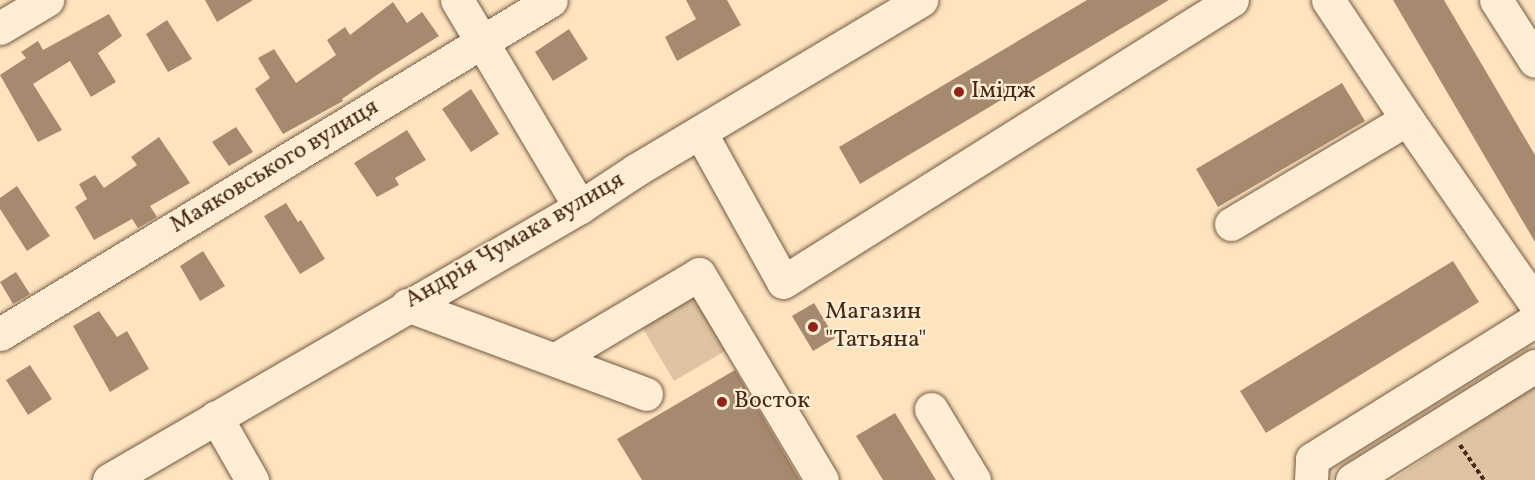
<!DOCTYPE html>
<meta charset="utf-8">
<style>
body{margin:0}
#map{position:relative;width:1535px;height:480px;overflow:hidden;background:#fde4be;font-family:Vollkorn,serif}
div>[style]{position:absolute}
.green>*{inset:0;background:#dec4a2}
.building>*{inset:0;background:#a68a6f}
.path>*{height:4px;margin-top:-2px;transform-origin:0;background:repeating-linear-gradient(90deg,#482919 0 4.5px,transparent 0 7.5px)}
.roads{filter:drop-shadow(0 0 2px #755842) drop-shadow(0 0 2px #755842)}
.minor>*{height:33px;margin:-16.5px;padding:0 16.5px;transform-origin:16.5px;border-radius:16.5px;background:#feedd5}
.dots>*{width:16px;height:16px;translate:-50% -50%;box-sizing:border-box;border:3px solid #feedd5;border-radius:50%}
span{translate:-50% -50%;white-space:nowrap;text-align:center;line-height:1.15;-webkit-text-stroke:4.5px #feedd5;paint-order:stroke}
.poi-label{font-size:24px;color:#482919}
.left{translate:0 -50%;text-align:left}
.street-label{font-size:24px;color:#482919}
</style>
<div id="map">
<div class="green">
<i style="clip-path:polygon(701px 291px,732px 347px,674px 381px,642px 327px)"></i>
<i style="clip-path:polygon(1535px 385px,1535px 480px,1393px 480px,1455px 438px)"></i>
</div>
<div class="building">
<i style="clip-path:polygon(205px 0,253px 0,217px 22px)"></i>
<i style="clip-path:polygon(686px 0,727px 0,741px 25px,677px 61px,665px 37px,696px 19px)"></i>
<i style="clip-path:polygon(1087px 0,1169px 0,860px 184px,839px 147px)"></i>
<i style="clip-path:polygon(1393px 0,1444px 0,1535px 155px,1535px 242px)"></i>
<i style="clip-path:polygon(393px 2px,407px 23px,422px 12px,439px 36px,377px 75px,342px 99px,343px 101px,283px 134px,255px 89px,270px 78px,258px 58px,274px 49px,296px 83px,336px 55px,327px 40px,345px 27px,350px 35px)"></i>
<i style="clip-path:polygon(109px 14px,122px 36px,98px 53px,116px 82px,91px 97px,70px 61px,33px 84px,62px 130px,38px 142px,0 75px,26px 58px,21px 52px,38px 41px,43px 50px)"></i>
<i style="clip-path:polygon(167px 20px,192px 59px,168px 72px,146px 34px)"></i>
<i style="clip-path:polygon(569px 29px,588px 59px,553px 81px,535px 52px)"></i>
<i style="clip-path:polygon(1342px 83px,1365px 121px,1218px 207px,1196px 169px)"></i>
<i style="clip-path:polygon(471px 89px,499px 134px,471px 152px,442px 109px)"></i>
<i style="clip-path:polygon(236px 127px,253px 152px,229px 166px,212px 142px)"></i>
<i style="clip-path:polygon(407px 130px,426px 160px,395px 178px,399px 185px,377px 197px,354px 163px)"></i>
<i style="clip-path:polygon(159px 137px,190px 183px,150px 206px,157px 217px,138px 228px,132px 219px,94px 240px,75px 207px,87px 199px,79px 184px,95px 175px,104px 188px,137px 165px,131px 157px)"></i>
<i style="clip-path:polygon(17px 186px,50px 236px,27px 251px,0 209px,0 198px)"></i>
<i style="clip-path:polygon(286px 203px,298px 222px,301px 220px,325px 259px,300px 274px,264px 216px)"></i>
<i style="clip-path:polygon(203px 251px,225px 286px,200px 301px,180px 266px)"></i>
<i style="clip-path:polygon(1453px 261px,1479px 302px,1266px 433px,1240px 391px)"></i>
<i style="clip-path:polygon(16px 272px,30px 294px,13px 304px,0 282px)"></i>
<i style="clip-path:polygon(814px 303px,835px 338px,813px 351px,792px 316px)"></i>
<i style="clip-path:polygon(99px 311px,117px 337px,127px 331px,149px 369px,110px 392px,73px 326px)"></i>
<i style="clip-path:polygon(30px 365px,52px 399px,28px 415px,6px 380px)"></i>
<i style="clip-path:polygon(735px 370px,800px 480px,642px 480px,617px 439px)"></i>
<i style="clip-path:polygon(895px 413px,936px 480px,883px 480px,856px 436px)"></i>
</div>
<div class="path">
<i style="left:1460px;top:445px;width:42px;rotate:55.6deg"></i>
</div>
<div class="roads">
<div class="minor">
<i style="left:457px;top:0;width:241px;rotate:59.3deg"></i>
<i style="left:1328px;top:0;width:143px;rotate:56.4deg"></i>
<i style="left:1407px;top:119px;width:224px;rotate:55.2deg"></i>
<i style="left:1496px;top:0;width:72px;rotate:57.4deg"></i>
<i style="left:0;top:28px;width:55px;rotate:-30.8deg"></i>
<i style="left:700px;top:132px;width:171px;rotate:61deg"></i>
<i style="left:783px;top:282px;width:530px;rotate:-32.13deg"></i>
<i style="left:1231px;top:224px;width:205px;rotate:-30.8deg"></i>
<i style="left:407px;top:305px;width:255px;rotate:20.4deg"></i>
<i style="left:0;top:334px;width:644px;rotate:-31.22deg"></i>
<i style="left:556px;top:359px;width:166px;rotate:-30.7deg"></i>
<i style="left:699px;top:274px;width:240px;rotate:59.2deg"></i>
<i style="left:931px;top:409px;width:83px;rotate:58.8deg"></i>
<i style="left:216px;top:417px;width:73px;rotate:60.3deg"></i>
<i style="left:109px;top:480px;width:544px;rotate:-30.1deg"></i>
<i style="left:580px;top:207px;width:67px;rotate:-33.5deg"></i>
<i style="left:636px;top:170px;width:332px;rotate:-30.8deg"></i>
<i style="left:1311px;top:480px;width:21px;rotate:-87deg"></i>
<i style="left:1312px;top:459px;width:263px;rotate:-31.9deg"></i>
<i style="left:1352px;top:480px;width:216px;rotate:-31.9deg"></i>
</div>
</div>
<div class="dots">
<i style="left:959px;top:92px;background:#8f2418"></i>
<i style="left:813px;top:327px;background:#8f2418"></i>
<i style="left:722px;top:402px;background:#8f2418"></i>
</div>
<div class="poi-label">
<span class="left" style="left:971px;top:92px">Імідж</span>
<span class="left" style="left:825px;top:327px">Магазин<br>"Татьяна"</span>
<span class="left" style="left:734px;top:402px">Восток</span>
</div>
<div class="street-label">
<span style="left:275px;top:167px;rotate:-31deg">Маяковського вулиця</span>
<span style="left:515px;top:241px;rotate:-30deg">Андрія Чумака вулиця</span>
</div>
</div>
